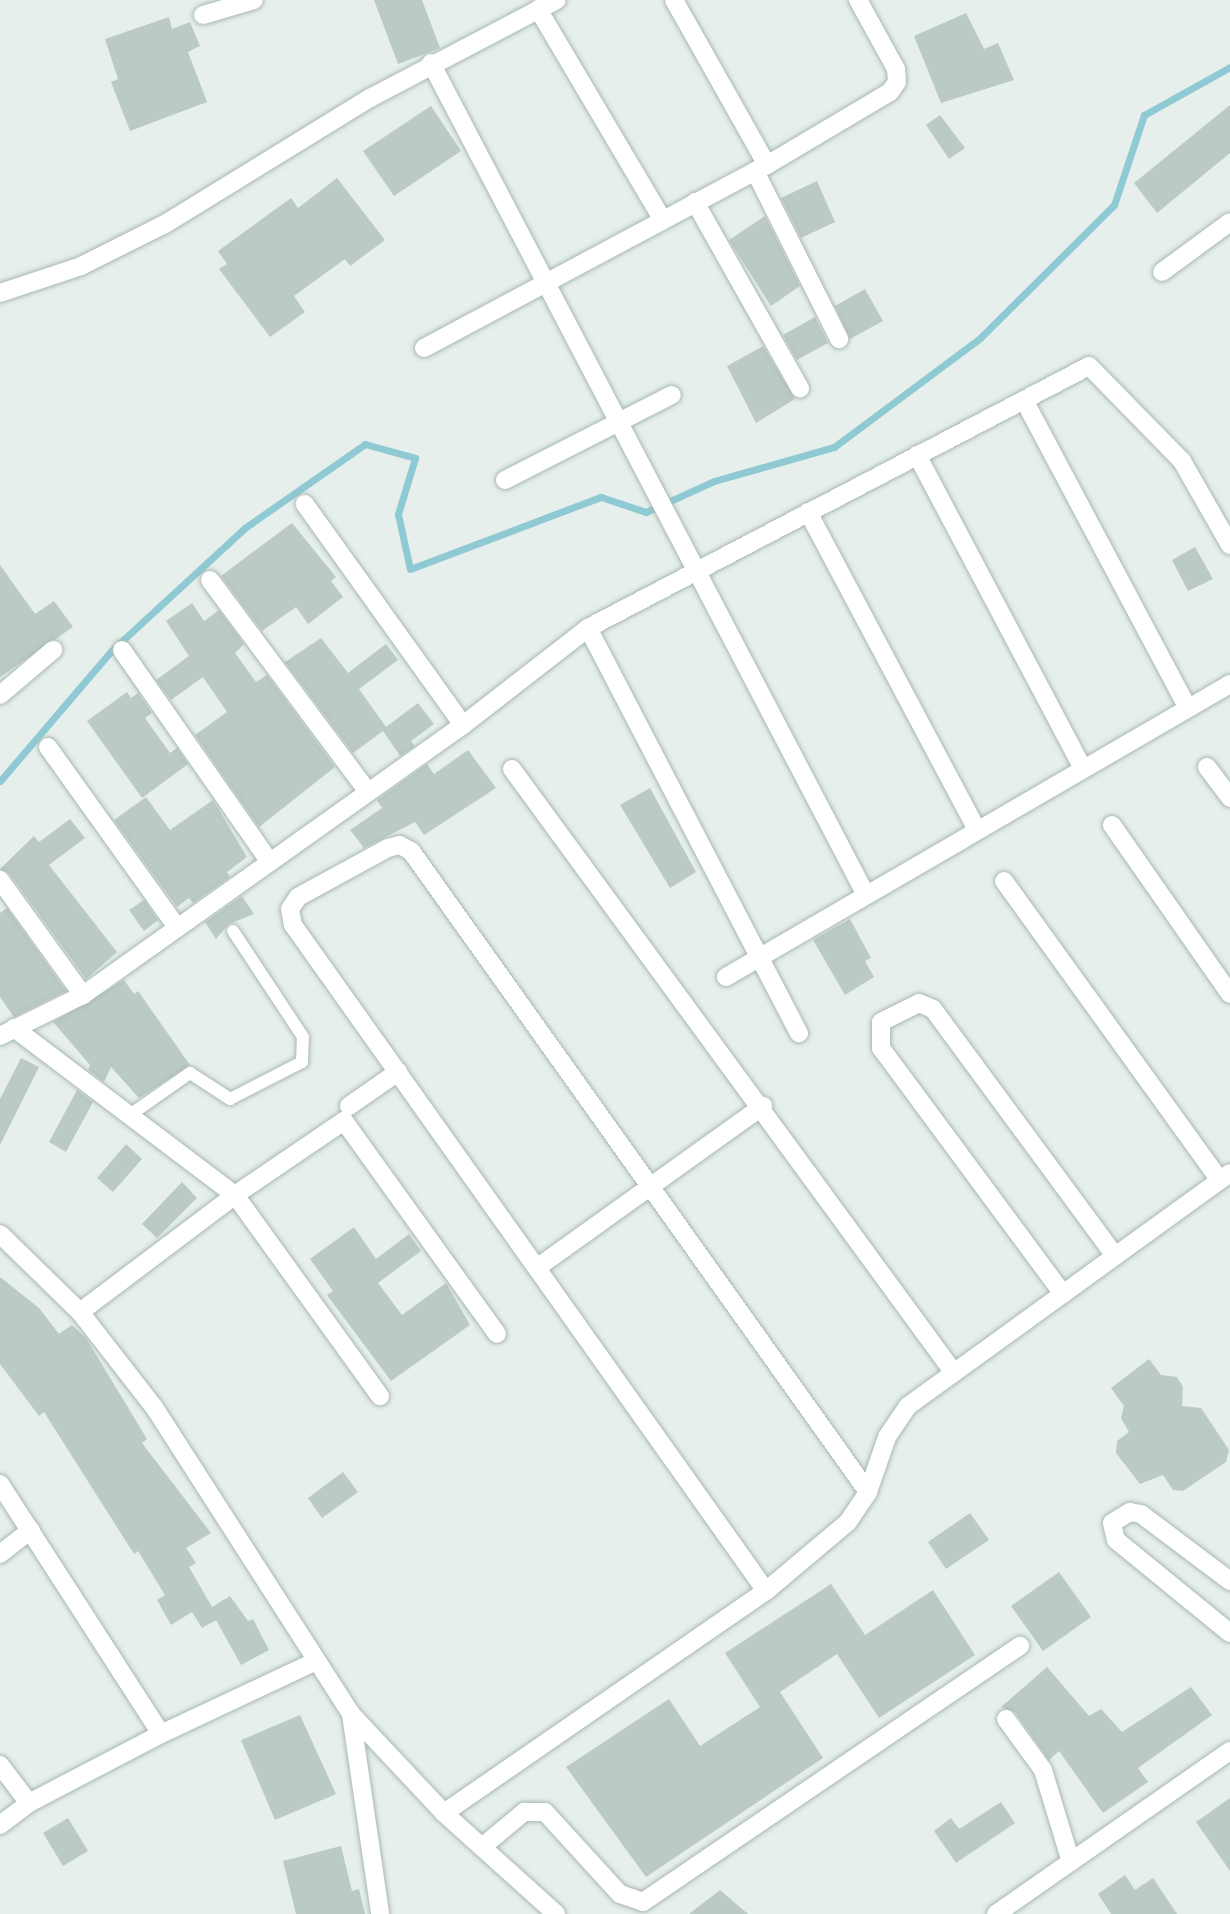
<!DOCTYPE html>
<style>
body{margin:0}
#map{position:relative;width:1230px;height:1914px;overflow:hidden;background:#e6efeb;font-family:"Fira Sans",sans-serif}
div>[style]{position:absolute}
.stream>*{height:7px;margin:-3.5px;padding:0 3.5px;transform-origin:3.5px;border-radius:3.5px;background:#8ec9d4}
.building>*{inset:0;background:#bbcac4}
.roads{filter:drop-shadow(0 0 2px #a8b8b2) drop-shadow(0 0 2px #a8b8b2)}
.lane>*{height:12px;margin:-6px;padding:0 6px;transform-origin:6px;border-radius:6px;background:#fff}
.street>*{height:18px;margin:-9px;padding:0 9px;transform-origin:9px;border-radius:9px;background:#fff}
.secondary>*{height:18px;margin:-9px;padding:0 9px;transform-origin:9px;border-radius:9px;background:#fff}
span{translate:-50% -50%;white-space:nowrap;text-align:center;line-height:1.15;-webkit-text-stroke:5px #f7fbf9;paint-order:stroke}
</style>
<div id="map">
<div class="stream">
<i style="left:0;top:781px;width:171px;rotate:-49.5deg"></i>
<i style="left:111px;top:651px;width:183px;rotate:-42.6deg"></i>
<i style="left:246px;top:527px;width:145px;rotate:-34.9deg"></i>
<i style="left:365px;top:444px;width:52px;rotate:15.6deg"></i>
<i style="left:415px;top:458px;width:59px;rotate:106.9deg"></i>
<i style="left:398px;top:514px;width:56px;rotate:77.7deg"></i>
<i style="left:410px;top:569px;width:204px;rotate:-20.7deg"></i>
<i style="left:601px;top:497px;width:47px;rotate:18.4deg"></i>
<i style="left:646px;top:512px;width:75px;rotate:-24.5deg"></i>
<i style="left:714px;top:481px;width:125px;rotate:-15.8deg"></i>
<i style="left:834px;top:447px;width:182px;rotate:-36.7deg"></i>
<i style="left:980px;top:338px;width:189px;rotate:-44.8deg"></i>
<i style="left:1114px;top:205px;width:95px;rotate:-71.6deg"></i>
<i style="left:1144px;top:115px;width:98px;rotate:-29.2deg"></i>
</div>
<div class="building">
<i style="clip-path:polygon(374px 0,422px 0,440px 48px,398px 64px)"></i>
<i style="clip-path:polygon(966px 13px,984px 49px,998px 43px,1014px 80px,941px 103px,914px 36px)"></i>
<i style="clip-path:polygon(169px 17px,172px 29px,190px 22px,200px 46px,188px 52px,207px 102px,130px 131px,111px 82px,118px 79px,105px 39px)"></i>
<i style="clip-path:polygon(1230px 105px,1230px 153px,1157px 213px,1134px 183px)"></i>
<i style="clip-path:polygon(431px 106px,461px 151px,394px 196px,363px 151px)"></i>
<i style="clip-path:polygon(940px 115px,965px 148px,949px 159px,926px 125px)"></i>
<i style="clip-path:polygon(337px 178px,385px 240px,350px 266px,345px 259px,294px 296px,305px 312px,270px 337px,219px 269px,227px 264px,218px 251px,291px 198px,298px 208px)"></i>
<i style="clip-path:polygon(817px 181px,835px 222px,801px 238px,781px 198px)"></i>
<i style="clip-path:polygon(765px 216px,800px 286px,771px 306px,729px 240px)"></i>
<i style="clip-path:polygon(865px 289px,883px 321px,850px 339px,835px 306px)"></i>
<i style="clip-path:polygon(815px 317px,828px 343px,797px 360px,783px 335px)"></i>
<i style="clip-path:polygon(763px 346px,795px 399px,756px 423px,727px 366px)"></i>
<i style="clip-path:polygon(292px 523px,336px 577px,331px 581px,343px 597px,308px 624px,296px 607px,262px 631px,221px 576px)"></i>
<i style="clip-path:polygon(1195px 547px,1213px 579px,1188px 591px,1172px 560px)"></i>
<i style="clip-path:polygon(0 565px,35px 614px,54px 601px,73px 627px,0 677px)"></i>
<i style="clip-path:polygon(192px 603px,204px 621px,219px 610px,244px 644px,235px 653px,256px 682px,267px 675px,335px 767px,259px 827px,195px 735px,227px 712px,203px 677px,171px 700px,156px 680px,189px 656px,166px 621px)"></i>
<i style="clip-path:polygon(321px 638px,348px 673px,386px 644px,398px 660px,359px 689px,386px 727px,418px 703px,434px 724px,411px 741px,415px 746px,400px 756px,383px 731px,353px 753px,285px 662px)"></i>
<i style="clip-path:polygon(127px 692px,131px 698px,138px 693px,152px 713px,145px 718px,170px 753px,177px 748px,188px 764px,142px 798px,87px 721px)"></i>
<i style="clip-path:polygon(468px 750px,496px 788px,424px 835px,415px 822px,364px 848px,350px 830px,382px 808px,377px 800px,427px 764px,434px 774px)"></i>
<i style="clip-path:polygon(650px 788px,696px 872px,670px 888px,620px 805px)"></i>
<i style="clip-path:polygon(146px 797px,170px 830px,213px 800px,247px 857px,227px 872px,230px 877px,193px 903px,189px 898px,177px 907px,114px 820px)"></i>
<i style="clip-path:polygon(70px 819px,85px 838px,49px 865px,117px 952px,86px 979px,9px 873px,0 869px,34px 836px,39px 842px)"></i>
<i style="clip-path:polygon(242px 896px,254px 914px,229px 924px,216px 939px,205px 922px)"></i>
<i style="clip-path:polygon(144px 900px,158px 920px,144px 931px,129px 910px)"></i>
<i style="clip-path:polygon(7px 908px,66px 991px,14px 1017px,0 997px,0 913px)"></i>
<i style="clip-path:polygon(850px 919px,871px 958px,865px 961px,874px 977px,845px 995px,813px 940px)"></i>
<i style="clip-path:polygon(124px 980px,134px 994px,138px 991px,190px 1065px,139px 1098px,111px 1067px,104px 1082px,88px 1070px,90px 1065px,53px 1022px)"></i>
<i style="clip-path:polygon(21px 1058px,39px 1067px,0 1145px,0 1099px)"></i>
<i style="clip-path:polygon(77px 1090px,93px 1102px,66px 1152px,49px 1142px)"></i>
<i style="clip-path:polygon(126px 1144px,142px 1159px,113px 1192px,97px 1178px)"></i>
<i style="clip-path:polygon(182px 1182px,197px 1198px,157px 1238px,142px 1224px)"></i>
<i style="clip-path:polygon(354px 1227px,376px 1259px,409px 1234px,421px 1251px,378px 1283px,402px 1315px,446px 1283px,470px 1325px,391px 1381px,327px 1295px,333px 1291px,310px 1259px)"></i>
<i style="clip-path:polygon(0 1277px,39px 1308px,59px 1334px,72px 1325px,86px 1338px,147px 1439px,142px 1443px,211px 1533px,186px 1548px,196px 1563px,189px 1567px,212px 1607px,230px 1596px,248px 1621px,253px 1619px,269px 1650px,241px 1665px,216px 1620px,202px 1628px,192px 1612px,171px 1625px,157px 1600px,165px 1595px,138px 1551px,134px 1554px,44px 1412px,39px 1416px,0 1364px)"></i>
<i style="clip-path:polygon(1149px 1359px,1161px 1375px,1177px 1377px,1183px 1387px,1182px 1406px,1201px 1408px,1229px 1450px,1226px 1462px,1183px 1491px,1173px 1490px,1163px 1475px,1140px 1484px,1116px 1453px,1117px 1441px,1129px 1432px,1121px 1418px,1124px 1406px,1111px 1388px)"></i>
<i style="clip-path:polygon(343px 1472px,358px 1492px,322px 1518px,308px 1498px)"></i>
<i style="clip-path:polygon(970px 1513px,989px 1540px,946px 1569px,928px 1542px)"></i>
<i style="clip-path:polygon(1059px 1572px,1091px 1617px,1043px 1651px,1011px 1606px)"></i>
<i style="clip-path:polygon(831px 1584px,865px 1635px,933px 1590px,975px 1655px,879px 1718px,837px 1654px,780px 1692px,823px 1758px,646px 1877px,566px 1767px,669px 1699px,700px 1746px,760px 1707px,725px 1653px)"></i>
<i style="clip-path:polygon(1047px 1667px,1089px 1716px,1101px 1709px,1122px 1732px,1191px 1687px,1212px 1715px,1138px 1768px,1148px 1782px,1103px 1813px,1059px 1751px,1049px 1760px,1015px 1712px,1001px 1707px)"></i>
<i style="clip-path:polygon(300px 1715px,336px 1794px,275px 1820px,241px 1740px)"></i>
<i style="clip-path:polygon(1230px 1798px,1230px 1871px,1196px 1822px)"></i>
<i style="clip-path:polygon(1001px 1802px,1015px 1823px,956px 1863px,934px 1831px,951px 1818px,959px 1829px)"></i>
<i style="clip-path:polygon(68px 1818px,88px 1851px,63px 1866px,43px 1833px)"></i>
<i style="clip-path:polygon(341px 1846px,352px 1891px,359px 1889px,365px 1914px,296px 1914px,283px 1861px)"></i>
<i style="clip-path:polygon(1125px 1875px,1135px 1890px,1153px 1878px,1177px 1914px,1111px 1914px,1098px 1894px)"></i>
<i style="clip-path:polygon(720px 1890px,748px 1914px,689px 1914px)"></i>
</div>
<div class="roads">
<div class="lane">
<i style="left:127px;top:1117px;width:77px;rotate:-34.9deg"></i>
<i style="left:190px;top:1073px;width:48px;rotate:33deg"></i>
<i style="left:230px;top:1099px;width:81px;rotate:-27.2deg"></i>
<i style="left:302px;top:1062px;width:25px;rotate:-88deg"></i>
<i style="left:303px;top:1037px;width:127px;rotate:-123.4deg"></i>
</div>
<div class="street">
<i style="left:538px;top:9px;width:244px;rotate:59.4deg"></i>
<i style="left:203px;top:15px;width:53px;rotate:-16.4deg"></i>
<i style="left:431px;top:63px;width:939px;rotate:62.4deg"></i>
<i style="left:767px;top:165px;width:143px;rotate:-30.7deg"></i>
<i style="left:890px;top:92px;width:12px;rotate:-55deg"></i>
<i style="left:897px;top:82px;width:13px;rotate:-94deg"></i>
<i style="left:896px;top:69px;width:79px;rotate:-118.8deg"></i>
<i style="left:755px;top:171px;width:188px;rotate:63.4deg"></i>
<i style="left:695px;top:202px;width:214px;rotate:60.6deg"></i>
<i style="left:1162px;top:272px;width:84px;rotate:-36.3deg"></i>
<i style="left:0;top:293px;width:85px;rotate:-18.4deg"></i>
<i style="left:81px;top:266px;width:94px;rotate:-26.6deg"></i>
<i style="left:165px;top:224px;width:241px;rotate:-31.6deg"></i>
<i style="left:370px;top:98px;width:211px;rotate:-27.7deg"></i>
<i style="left:424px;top:348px;width:389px;rotate:-28.1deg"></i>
<i style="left:767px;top:165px;width:189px;rotate:-119.4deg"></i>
<i style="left:1024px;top:400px;width:348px;rotate:62deg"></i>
<i style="left:917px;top:455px;width:354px;rotate:62.1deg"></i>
<i style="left:505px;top:480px;width:187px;rotate:-27deg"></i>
<i style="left:808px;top:512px;width:360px;rotate:62deg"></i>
<i style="left:210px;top:580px;width:264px;rotate:53.3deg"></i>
<i style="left:588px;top:628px;width:457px;rotate:62.5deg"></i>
<i style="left:122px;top:650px;width:257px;rotate:55.1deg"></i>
<i style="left:0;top:695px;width:70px;rotate:-40.3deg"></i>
<i style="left:463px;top:725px;width:158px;rotate:-37.8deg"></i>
<i style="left:588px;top:628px;width:565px;rotate:-27.61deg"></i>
<i style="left:1089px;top:366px;width:133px;rotate:45.6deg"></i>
<i style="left:1182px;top:461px;width:97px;rotate:60.3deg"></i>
<i style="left:48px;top:747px;width:221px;rotate:54.4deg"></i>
<i style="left:1207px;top:767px;width:39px;rotate:53deg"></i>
<i style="left:512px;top:769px;width:748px;rotate:53.8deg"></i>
<i style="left:1112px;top:825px;width:206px;rotate:55.1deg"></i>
<i style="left:0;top:880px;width:142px;rotate:54.2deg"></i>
<i style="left:1004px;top:881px;width:369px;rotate:54.2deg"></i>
<i style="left:726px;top:977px;width:583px;rotate:-30.17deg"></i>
<i style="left:14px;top:1028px;width:277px;rotate:37.1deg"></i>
<i style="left:235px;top:1195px;width:132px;rotate:-34.2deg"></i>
<i style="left:344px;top:1121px;width:262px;rotate:54.3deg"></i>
<i style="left:0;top:1036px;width:93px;rotate:-26.3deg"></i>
<i style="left:83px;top:995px;width:466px;rotate:-35.4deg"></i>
<i style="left:463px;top:725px;width:272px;rotate:-125.6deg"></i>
<i style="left:349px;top:1106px;width:60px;rotate:-34.8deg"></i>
<i style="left:538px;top:1267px;width:277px;rotate:-35.6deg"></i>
<i style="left:1063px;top:1294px;width:306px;rotate:-126.5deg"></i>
<i style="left:881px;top:1048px;width:26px;rotate:-90deg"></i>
<i style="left:881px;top:1022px;width:42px;rotate:-26.6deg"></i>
<i style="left:919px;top:1003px;width:15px;rotate:23deg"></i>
<i style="left:933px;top:1009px;width:307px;rotate:53.6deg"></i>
<i style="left:80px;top:1312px;width:194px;rotate:-37deg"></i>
<i style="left:235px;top:1195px;width:248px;rotate:54.2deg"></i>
<i style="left:0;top:1484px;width:297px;rotate:57.2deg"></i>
<i style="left:0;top:1554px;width:39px;rotate:-38deg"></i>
<i style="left:1230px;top:1581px;width:111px;rotate:-143deg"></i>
<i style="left:1141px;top:1514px;width:11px;rotate:-170deg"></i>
<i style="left:1130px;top:1512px;width:21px;rotate:149deg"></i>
<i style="left:1112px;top:1523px;width:17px;rotate:77deg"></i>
<i style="left:1116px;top:1540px;width:147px;rotate:39.2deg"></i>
<i style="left:766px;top:1591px;width:817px;rotate:-125.38deg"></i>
<i style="left:293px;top:925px;width:16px;rotate:-101deg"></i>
<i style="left:290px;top:909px;width:14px;rotate:-56deg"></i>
<i style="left:298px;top:897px;width:102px;rotate:-28.6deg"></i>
<i style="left:388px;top:848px;width:12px;rotate:-14deg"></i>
<i style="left:400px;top:845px;width:13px;rotate:29deg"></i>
<i style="left:411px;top:851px;width:787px;rotate:54.51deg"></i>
<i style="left:351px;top:1714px;width:202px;rotate:81.7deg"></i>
<i style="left:1006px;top:1719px;width:63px;rotate:54deg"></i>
<i style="left:1043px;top:1770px;width:96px;rotate:73.1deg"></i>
<i style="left:0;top:1765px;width:48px;rotate:52.7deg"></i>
<i style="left:444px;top:1813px;width:391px;rotate:-34.6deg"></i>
<i style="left:766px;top:1591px;width:107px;rotate:-40.1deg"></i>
<i style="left:848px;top:1522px;width:36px;rotate:-56deg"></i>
<i style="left:868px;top:1492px;width:58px;rotate:-70.9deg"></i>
<i style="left:887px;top:1437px;width:37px;rotate:-56deg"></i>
<i style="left:908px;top:1406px;width:397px;rotate:-35.9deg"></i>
<i style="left:0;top:1825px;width:36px;rotate:-37deg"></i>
<i style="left:29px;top:1803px;width:149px;rotate:-27.6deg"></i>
<i style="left:161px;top:1734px;width:169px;rotate:-25.2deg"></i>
<i style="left:482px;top:1847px;width:55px;rotate:-39.8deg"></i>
<i style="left:524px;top:1812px;width:21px"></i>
<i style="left:545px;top:1812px;width:111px;rotate:47.6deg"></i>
<i style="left:620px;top:1894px;width:24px;rotate:19deg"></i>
<i style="left:643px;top:1902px;width:456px;rotate:-34.2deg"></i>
<i style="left:996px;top:1914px;width:285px;rotate:-34.9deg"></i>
</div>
<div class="secondary">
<i style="left:0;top:1234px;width:112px;rotate:44.3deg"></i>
<i style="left:80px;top:1312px;width:120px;rotate:52.1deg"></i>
<i style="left:154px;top:1407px;width:365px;rotate:57.3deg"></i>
<i style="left:351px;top:1714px;width:136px;rotate:46.8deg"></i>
<i style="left:444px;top:1813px;width:151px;rotate:42deg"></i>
</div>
</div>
</div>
